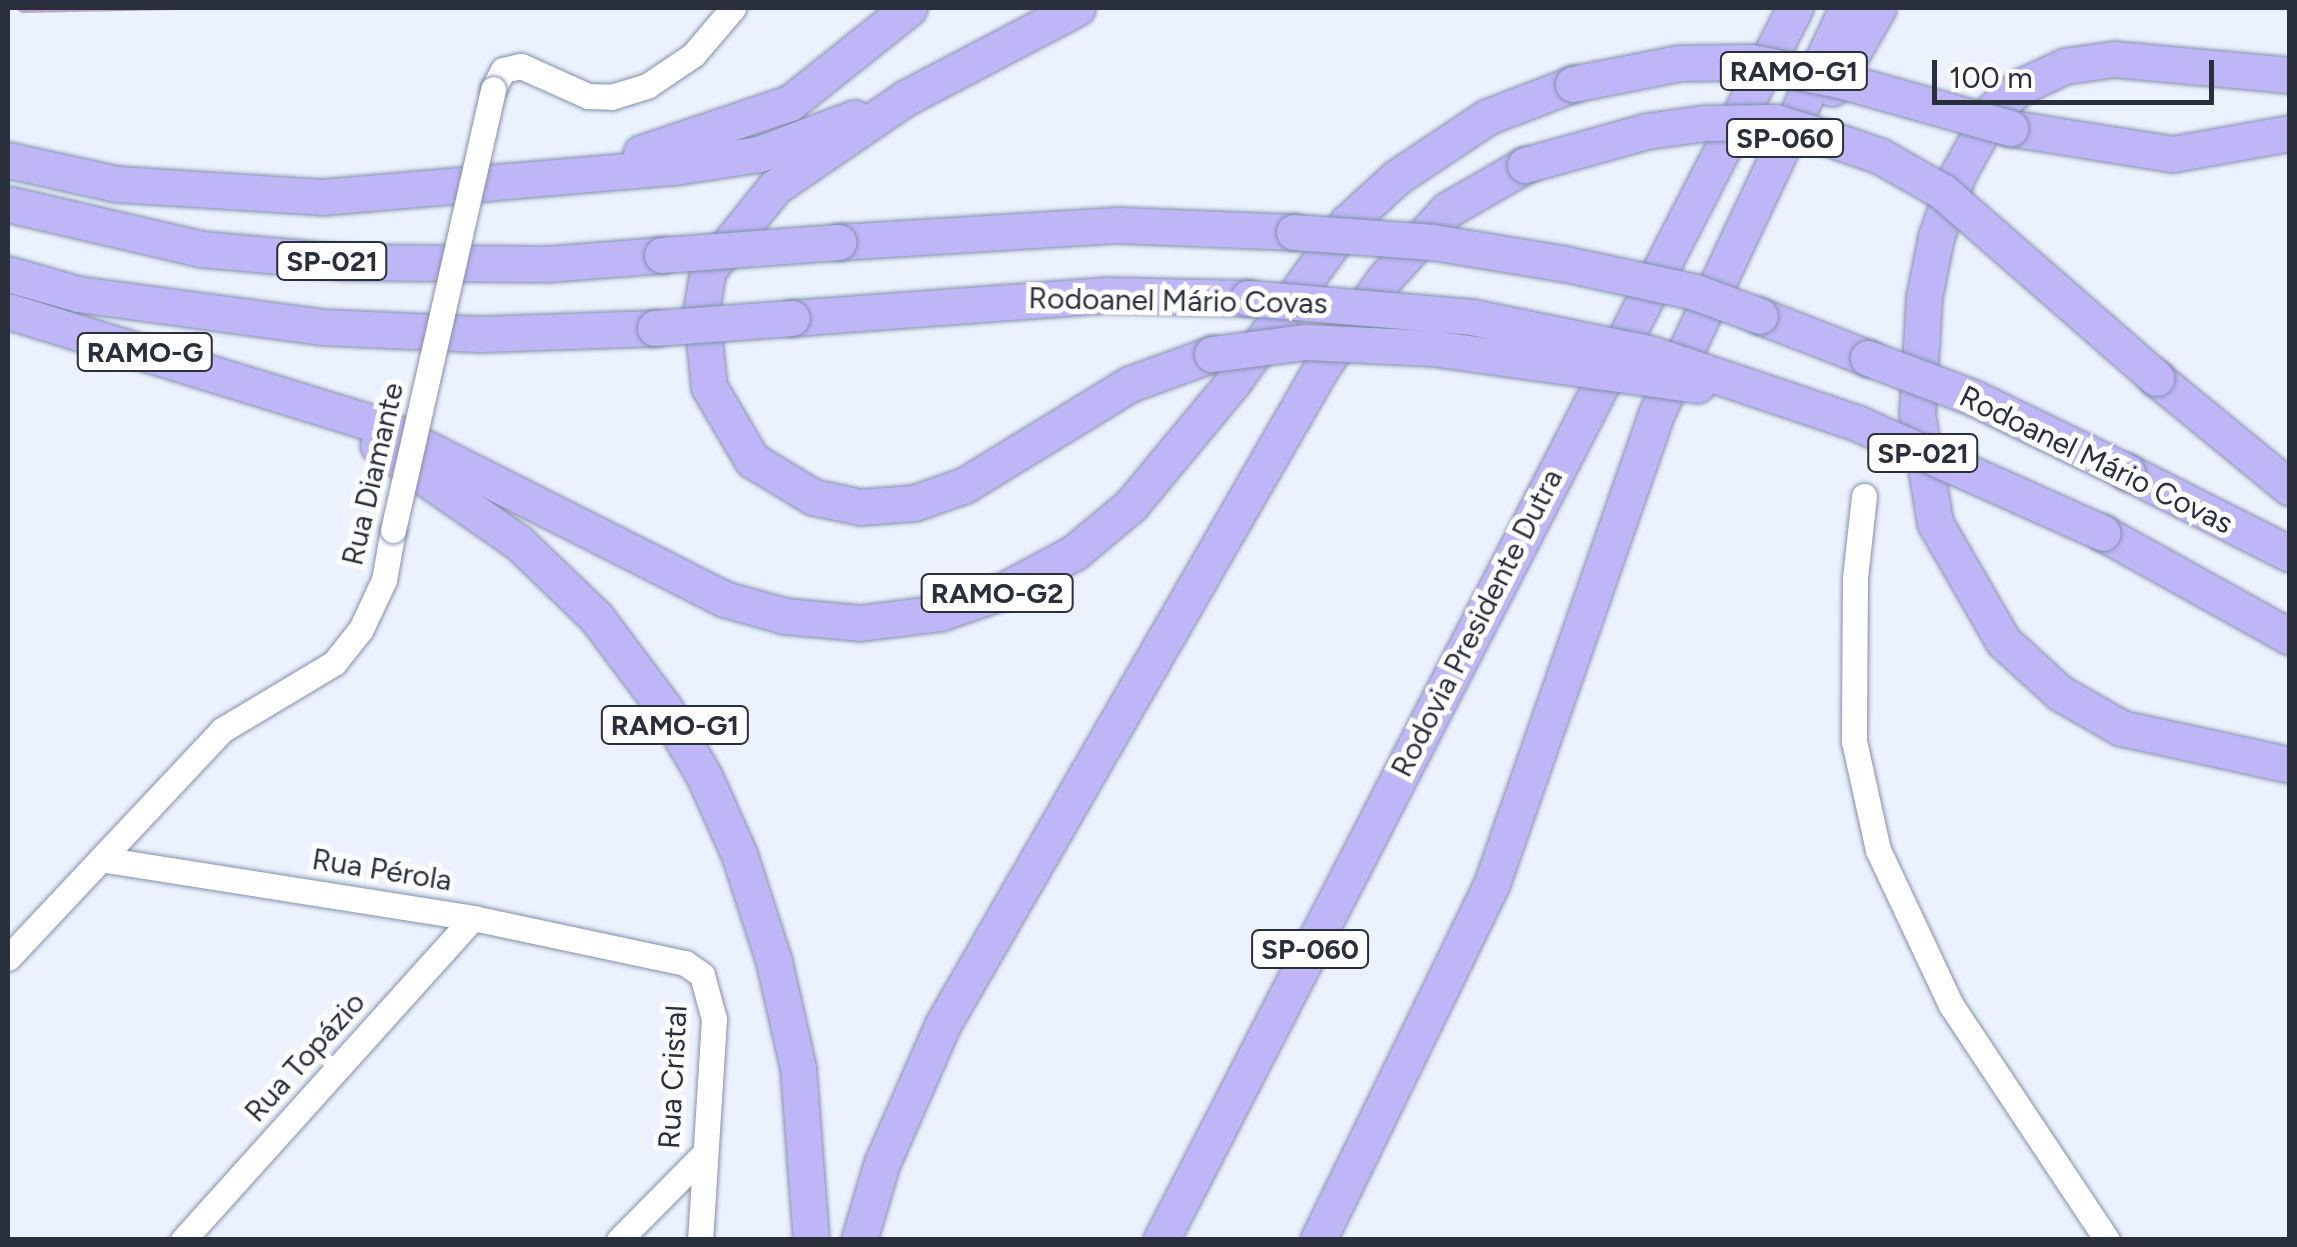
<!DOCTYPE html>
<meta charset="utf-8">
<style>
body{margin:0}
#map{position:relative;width:2297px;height:1247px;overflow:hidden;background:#ebf1fd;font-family:Figtree,sans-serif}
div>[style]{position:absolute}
.forest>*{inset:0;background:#bea1cc}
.roads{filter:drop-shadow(0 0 2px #8390ac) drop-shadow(0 0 2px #8390ac)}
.minor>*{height:25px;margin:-12.5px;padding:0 12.5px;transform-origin:12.5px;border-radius:12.5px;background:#fff}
.highway>*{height:35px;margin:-17.5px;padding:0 17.5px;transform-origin:17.5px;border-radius:17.5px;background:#bfb6f8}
.bridges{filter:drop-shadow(0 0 2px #8390ac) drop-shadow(0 0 2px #8390ac)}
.minor-bridge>*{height:25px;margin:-12.5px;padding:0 12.5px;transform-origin:12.5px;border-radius:12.5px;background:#fff}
.highway-bridge>*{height:35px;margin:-17.5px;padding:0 17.5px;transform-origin:17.5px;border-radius:17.5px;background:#bfb6f8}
span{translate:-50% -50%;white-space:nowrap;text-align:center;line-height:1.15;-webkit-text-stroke:10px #fefefe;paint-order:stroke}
.shield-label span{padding:2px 8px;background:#fefefe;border:2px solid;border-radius:8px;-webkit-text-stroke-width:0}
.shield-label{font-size:28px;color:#292f3b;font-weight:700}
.street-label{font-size:30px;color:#292f3b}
.frame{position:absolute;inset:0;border:10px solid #292f3b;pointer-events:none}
.scale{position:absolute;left:1932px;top:60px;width:282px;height:45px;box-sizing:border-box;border:5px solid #292f3b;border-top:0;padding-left:12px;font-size:30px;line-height:35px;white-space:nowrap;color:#292f3b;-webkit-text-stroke:8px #fefefe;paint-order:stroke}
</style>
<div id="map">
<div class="forest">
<i style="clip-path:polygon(14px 8px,285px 8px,22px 13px)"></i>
</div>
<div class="roads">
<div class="minor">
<i style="left:493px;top:89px;width:21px;rotate:-62deg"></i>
<i style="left:503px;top:70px;width:18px;rotate:-13deg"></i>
<i style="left:521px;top:66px;width:73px;rotate:24.1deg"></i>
<i style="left:588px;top:96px;width:23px;rotate:2deg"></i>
<i style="left:611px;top:97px;width:38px;rotate:-17deg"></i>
<i style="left:647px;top:86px;width:55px;rotate:-34deg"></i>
<i style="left:693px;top:55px;width:62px;rotate:-49.6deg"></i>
<i style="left:1864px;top:496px;width:82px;rotate:96.3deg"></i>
<i style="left:1855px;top:578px;width:163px;rotate:90.4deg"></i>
<i style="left:1854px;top:741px;width:112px;rotate:77.6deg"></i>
<i style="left:1878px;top:850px;width:171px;rotate:64.8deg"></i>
<i style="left:1951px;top:1005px;width:282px;rotate:56.4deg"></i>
<i style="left:101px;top:859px;width:377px;rotate:9deg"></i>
<i style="left:473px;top:918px;width:217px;rotate:12deg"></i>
<i style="left:685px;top:963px;width:21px;rotate:35deg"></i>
<i style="left:702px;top:975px;width:46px;rotate:74.7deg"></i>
<i style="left:714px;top:1019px;width:221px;rotate:93.6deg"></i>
<i style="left:8px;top:958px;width:313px;rotate:-46.8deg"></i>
<i style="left:222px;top:730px;width:131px;rotate:-30.9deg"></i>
<i style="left:334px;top:663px;width:43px;rotate:-51.5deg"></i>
<i style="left:361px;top:629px;width:54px;rotate:-64.9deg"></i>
<i style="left:384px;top:580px;width:51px;rotate:-79.8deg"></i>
<i style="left:183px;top:1240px;width:433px;rotate:-48deg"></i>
<i style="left:619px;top:1240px;width:117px;rotate:-45.3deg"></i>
</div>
<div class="highway">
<i style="left:1077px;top:8px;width:195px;rotate:152.3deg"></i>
<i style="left:904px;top:99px;width:156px;rotate:145.7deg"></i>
<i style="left:775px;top:187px;width:107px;rotate:128.9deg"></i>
<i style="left:708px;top:270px;width:42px;rotate:99.7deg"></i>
<i style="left:701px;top:311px;width:76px;rotate:84deg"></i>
<i style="left:709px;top:387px;width:85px;rotate:59.5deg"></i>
<i style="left:752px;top:460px;width:71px;rotate:31.2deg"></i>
<i style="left:813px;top:497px;width:49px;rotate:11.8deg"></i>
<i style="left:861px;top:507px;width:53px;rotate:-4.3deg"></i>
<i style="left:914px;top:503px;width:54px;rotate:-19.4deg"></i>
<i style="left:965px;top:485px;width:193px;rotate:-31.5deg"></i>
<i style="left:1130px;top:384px;width:87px;rotate:-20.1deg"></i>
<i style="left:2290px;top:75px;width:177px;rotate:-174.8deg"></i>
<i style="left:2114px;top:59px;width:49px;rotate:171.9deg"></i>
<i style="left:2065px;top:66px;width:50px;rotate:155deg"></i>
<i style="left:2020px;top:87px;width:34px;rotate:140deg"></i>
<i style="left:1994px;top:109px;width:74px;rotate:119deg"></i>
<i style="left:1958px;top:174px;width:67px;rotate:109.2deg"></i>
<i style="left:1936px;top:237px;width:61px;rotate:101.3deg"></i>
<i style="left:1924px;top:297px;width:117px;rotate:93.4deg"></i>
<i style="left:1917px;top:414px;width:110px;rotate:80.6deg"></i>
<i style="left:1935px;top:523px;width:136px;rotate:60deg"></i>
<i style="left:2003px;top:641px;width:77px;rotate:42.4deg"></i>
<i style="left:2060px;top:693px;width:70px;rotate:29.8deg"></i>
<i style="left:2121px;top:728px;width:173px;rotate:12.3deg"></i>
<i style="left:1832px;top:88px;width:92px;rotate:-60.1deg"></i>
<i style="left:2010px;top:128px;width:165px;rotate:9.1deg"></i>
<i style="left:2173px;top:154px;width:119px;rotate:-10.2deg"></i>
<i style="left:641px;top:153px;width:157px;rotate:-18.6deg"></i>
<i style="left:790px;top:103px;width:152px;rotate:-38.6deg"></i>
<i style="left:8px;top:160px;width:112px;rotate:12.4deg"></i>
<i style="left:117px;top:184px;width:205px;rotate:3.6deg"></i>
<i style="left:322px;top:197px;width:353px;rotate:-4.9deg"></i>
<i style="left:674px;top:167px;width:86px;rotate:-8.7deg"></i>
<i style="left:759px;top:154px;width:102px;rotate:-20.8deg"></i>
<i style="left:8px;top:204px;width:198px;rotate:13.1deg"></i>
<i style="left:201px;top:249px;width:146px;rotate:5.1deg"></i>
<i style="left:346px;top:262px;width:201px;rotate:0.6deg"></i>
<i style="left:547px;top:264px;width:115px;rotate:-4.5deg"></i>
<i style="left:839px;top:242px;width:280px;rotate:-3.5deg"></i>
<i style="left:1118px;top:225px;width:176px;rotate:2.3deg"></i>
<i style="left:8px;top:274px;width:73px;rotate:15.9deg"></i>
<i style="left:78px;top:294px;width:246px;rotate:7.7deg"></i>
<i style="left:322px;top:327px;width:158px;rotate:2.5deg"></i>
<i style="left:480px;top:334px;width:175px;rotate:-2deg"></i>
<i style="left:8px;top:311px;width:393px;rotate:17.1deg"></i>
<i style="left:384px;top:427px;width:381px;rotate:26.8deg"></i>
<i style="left:724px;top:599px;width:63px;rotate:15.6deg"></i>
<i style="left:785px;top:616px;width:75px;rotate:5.3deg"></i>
<i style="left:860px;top:623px;width:81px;rotate:-7.1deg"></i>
<i style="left:940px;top:613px;width:65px;rotate:-19deg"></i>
<i style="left:1001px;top:592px;width:84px;rotate:-28.4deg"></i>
<i style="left:1075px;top:552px;width:73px;rotate:-40deg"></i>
<i style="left:1131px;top:505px;width:160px;rotate:-50.3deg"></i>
<i style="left:1233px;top:382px;width:196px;rotate:-54.4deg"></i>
<i style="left:1347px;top:223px;width:68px;rotate:-42.6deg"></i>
<i style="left:1397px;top:177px;width:108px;rotate:-33.7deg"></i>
<i style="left:1487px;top:117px;width:92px;rotate:-21deg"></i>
<i style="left:1760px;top:316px;width:116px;rotate:21.3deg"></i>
<i style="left:792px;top:318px;width:316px;rotate:-4.2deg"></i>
<i style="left:1107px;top:295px;width:141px;rotate:1.2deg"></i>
<i style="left:2156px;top:378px;width:173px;rotate:39.4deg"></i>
<i style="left:378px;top:445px;width:172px;rotate:34.8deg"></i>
<i style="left:519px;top:543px;width:107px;rotate:43.9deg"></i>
<i style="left:596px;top:617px;width:115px;rotate:53.1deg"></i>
<i style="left:665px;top:709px;width:78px;rotate:59.8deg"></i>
<i style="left:704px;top:776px;width:85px;rotate:65.8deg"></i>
<i style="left:739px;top:854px;width:114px;rotate:72deg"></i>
<i style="left:774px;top:962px;width:109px;rotate:77.2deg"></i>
<i style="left:798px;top:1068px;width:172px;rotate:85.7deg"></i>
<i style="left:2127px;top:472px;width:182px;rotate:26.7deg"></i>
<i style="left:2103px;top:533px;width:214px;rotate:29.1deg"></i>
<i style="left:859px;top:1240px;width:80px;rotate:-73.4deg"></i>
<i style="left:882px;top:1163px;width:152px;rotate:-66.3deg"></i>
<i style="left:943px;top:1024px;width:761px;rotate:-60.03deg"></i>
<i style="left:1323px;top:365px;width:107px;rotate:-54.5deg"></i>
<i style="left:1385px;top:278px;width:92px;rotate:-47.6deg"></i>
<i style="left:1447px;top:210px;width:90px;rotate:-30deg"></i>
<i style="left:1161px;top:1240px;width:1386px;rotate:-62.77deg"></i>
<i style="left:1318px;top:1240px;width:397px;rotate:-64deg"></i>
<i style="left:1492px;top:883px;width:499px;rotate:-70.7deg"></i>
<i style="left:1657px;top:412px;width:446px;rotate:-64.8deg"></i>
</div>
</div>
<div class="bridges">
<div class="minor-bridge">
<i style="left:393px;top:530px;width:452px;rotate:-77.2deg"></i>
</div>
<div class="highway-bridge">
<i style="left:1573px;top:84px;width:108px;rotate:-11.2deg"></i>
<i style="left:1679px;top:63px;width:72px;rotate:-0.8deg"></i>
<i style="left:1751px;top:62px;width:90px;rotate:11.6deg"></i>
<i style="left:1839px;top:80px;width:178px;rotate:15.7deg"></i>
<i style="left:1525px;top:165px;width:127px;rotate:-15.6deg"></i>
<i style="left:1647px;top:131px;width:59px;rotate:-7.9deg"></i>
<i style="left:1705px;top:123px;width:70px;rotate:-0.8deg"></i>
<i style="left:1775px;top:122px;width:55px;rotate:16.8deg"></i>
<i style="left:1828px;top:138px;width:55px;rotate:19.1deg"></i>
<i style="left:1880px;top:156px;width:73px;rotate:29.7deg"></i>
<i style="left:1943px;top:192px;width:283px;rotate:41.1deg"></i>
<i style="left:1294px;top:232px;width:139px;rotate:4.1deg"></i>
<i style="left:1433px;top:242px;width:135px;rotate:9.4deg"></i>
<i style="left:1566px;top:264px;width:132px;rotate:12.2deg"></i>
<i style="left:1695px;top:292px;width:69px;rotate:20.3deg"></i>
<i style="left:662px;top:255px;width:177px;rotate:-4.2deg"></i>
<i style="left:1248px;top:298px;width:225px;rotate:4.8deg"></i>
<i style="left:1472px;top:317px;width:184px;rotate:11.6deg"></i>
<i style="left:1652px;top:354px;width:216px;rotate:18.6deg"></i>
<i style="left:1857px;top:423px;width:269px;rotate:24.1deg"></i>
<i style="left:655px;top:328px;width:137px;rotate:-4.2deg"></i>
<i style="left:1212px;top:354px;width:95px;rotate:-7.3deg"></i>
<i style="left:1306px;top:342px;width:126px;rotate:2.7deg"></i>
<i style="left:1432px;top:348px;width:268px;rotate:7.9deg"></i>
<i style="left:1868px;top:358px;width:113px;rotate:20.7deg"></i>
<i style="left:1974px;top:398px;width:170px;rotate:25.8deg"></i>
</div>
</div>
<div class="shield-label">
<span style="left:1794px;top:71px">RAMO-G1</span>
<span style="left:1785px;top:138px">SP-060</span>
<span style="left:332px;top:261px">SP-021</span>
<span style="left:145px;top:352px">RAMO-G</span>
<span style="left:1923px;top:453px">SP-021</span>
<span style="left:997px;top:593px">RAMO-G2</span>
<span style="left:675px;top:725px">RAMO-G1</span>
<span style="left:1310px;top:949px">SP-060</span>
</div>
<div class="street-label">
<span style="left:1178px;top:301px;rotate:1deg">Rodoanel Mário Covas</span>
<span style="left:2096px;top:460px;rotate:26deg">Rodoanel Mário Covas</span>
<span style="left:373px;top:474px;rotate:-77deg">Rua Diamante</span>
<span style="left:1477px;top:623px;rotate:-63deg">Rodovia Presidente Dutra</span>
<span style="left:382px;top:870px;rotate:9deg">Rua Pérola</span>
<span style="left:305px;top:1057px;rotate:-48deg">Rua Topázio</span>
<span style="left:673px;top:1077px;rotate:-87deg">Rua Cristal</span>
</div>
<div class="frame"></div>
<div class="scale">100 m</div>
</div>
